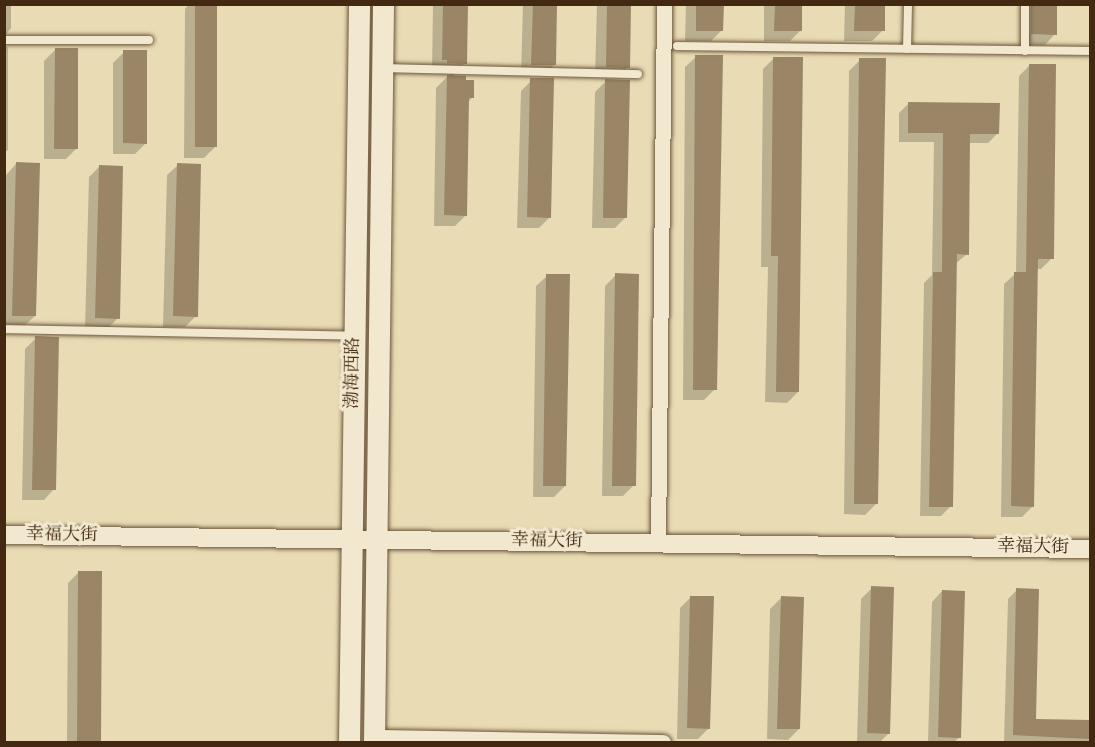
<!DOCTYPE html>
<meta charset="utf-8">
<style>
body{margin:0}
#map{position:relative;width:1095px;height:747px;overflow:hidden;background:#e9dcb5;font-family:"Sorts Mill Goudy","Noto Serif SC",serif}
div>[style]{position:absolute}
.shadow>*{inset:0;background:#0003}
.building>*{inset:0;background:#9a8667}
.roads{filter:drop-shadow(0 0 2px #6d563b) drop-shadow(0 0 2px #6d563b)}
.service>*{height:8px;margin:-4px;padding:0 4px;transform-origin:4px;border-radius:4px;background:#f1e8cf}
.minor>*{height:15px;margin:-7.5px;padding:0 7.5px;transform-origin:7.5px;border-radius:7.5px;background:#f1e8cf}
.tertiary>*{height:18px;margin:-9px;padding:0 9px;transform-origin:9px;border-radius:9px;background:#f1e8cf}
.secondary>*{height:21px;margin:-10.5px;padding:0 10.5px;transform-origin:10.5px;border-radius:10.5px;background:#f1e8cf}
span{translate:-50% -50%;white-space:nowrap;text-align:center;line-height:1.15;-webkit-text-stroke:6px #f1e8cf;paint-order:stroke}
.street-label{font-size:18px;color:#442912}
.frame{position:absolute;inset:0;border:6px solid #442912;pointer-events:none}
</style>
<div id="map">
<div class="shadow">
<i style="clip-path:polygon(4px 4px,11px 4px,11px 28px,4px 37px)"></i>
<i style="clip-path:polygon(189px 4px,215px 4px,215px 147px,204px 158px,184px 158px,185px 9px)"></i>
<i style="clip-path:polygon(433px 4px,466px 4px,465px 63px,451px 77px,465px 81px,472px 98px,468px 102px,466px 215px,455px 226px,434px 226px,436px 88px,450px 74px,437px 74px,437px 71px,432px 71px)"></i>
<i style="clip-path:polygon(523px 4px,556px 4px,554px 65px,544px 76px,521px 76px)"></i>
<i style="clip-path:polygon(597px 4px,630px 4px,628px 67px,618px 78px,595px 76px)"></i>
<i style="clip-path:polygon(686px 4px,722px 4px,722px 30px,711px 41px,685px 41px)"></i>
<i style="clip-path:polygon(764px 4px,801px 4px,801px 30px,790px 41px,764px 41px)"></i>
<i style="clip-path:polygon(845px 4px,884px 4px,883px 30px,872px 41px,844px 41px)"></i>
<i style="clip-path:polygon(1021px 4px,1056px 4px,1055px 34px,1045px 45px,1021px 45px)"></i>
<i style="clip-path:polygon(4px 47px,8px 47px,8px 150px,4px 153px)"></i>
<i style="clip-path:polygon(55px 50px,77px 148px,66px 159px,44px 159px,44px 61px)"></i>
<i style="clip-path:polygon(124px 52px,146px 143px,135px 154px,113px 154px,113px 63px)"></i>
<i style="clip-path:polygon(696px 57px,715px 389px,704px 400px,683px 400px,685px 67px)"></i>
<i style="clip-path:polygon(774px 58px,798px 392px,787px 403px,765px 402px,768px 267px,761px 267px,763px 69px)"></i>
<i style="clip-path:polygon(860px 60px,876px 504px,865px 515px,844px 514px,849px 71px)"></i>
<i style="clip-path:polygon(1030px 65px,1052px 258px,1041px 269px,1036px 269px,1033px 506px,1022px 517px,1001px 517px,1004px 284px,1016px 273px,1019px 76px)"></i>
<i style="clip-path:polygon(532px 80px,550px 217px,539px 228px,517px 228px,521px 91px)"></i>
<i style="clip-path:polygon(606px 81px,626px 217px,615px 228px,592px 228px,595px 92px)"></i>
<i style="clip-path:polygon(909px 103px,998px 133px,988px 143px,969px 143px,967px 254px,955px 264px,951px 506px,941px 516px,920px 516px,924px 283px,932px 275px,934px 142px,899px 142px,899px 113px)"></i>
<i style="clip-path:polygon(16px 164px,35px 316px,24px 326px,4px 326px,6px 175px)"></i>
<i style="clip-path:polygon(178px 165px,196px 316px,185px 327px,163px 327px,167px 175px)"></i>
<i style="clip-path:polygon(99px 167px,118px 318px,107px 329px,85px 329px,89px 177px)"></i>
<i style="clip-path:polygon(616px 275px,634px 485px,623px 496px,602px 496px,605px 286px)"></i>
<i style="clip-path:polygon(547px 276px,565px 486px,554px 497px,533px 497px,536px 286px)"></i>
<i style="clip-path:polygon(36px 338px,54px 489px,44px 500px,22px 500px,25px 349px)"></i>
<i style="clip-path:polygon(79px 572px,100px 572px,99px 742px,67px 742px,68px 583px)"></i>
<i style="clip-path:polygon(872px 588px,889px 733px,880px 742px,857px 742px,861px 599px)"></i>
<i style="clip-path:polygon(1017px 590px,1035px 720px,1090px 721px,1090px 742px,1004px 742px,1008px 599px)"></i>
<i style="clip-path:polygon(942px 591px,960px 737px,954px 742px,928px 742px,932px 602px)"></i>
<i style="clip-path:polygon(691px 597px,709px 728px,698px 739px,677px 739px,680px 608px)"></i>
<i style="clip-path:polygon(781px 598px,799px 729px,788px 740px,767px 739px,770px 609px)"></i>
</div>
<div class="building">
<i style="clip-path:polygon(195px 4px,217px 4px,217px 147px,195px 147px)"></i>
<i style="clip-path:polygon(443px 4px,468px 4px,467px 64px,447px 63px,447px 60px,442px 60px)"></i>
<i style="clip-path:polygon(533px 4px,557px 4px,556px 65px,531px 65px)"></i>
<i style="clip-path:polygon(607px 4px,631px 4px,630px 68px,606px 67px)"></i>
<i style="clip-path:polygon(696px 4px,724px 4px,723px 31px,696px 31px)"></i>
<i style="clip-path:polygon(775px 4px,802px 4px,802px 31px,774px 31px)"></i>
<i style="clip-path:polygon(855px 4px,885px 4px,885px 31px,854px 31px)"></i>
<i style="clip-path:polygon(1031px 4px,1057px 4px,1057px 35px,1031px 34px)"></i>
<i style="clip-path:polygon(55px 48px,78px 48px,78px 149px,54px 149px)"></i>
<i style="clip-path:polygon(123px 50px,147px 50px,147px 144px,123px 143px)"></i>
<i style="clip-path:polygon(695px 55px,723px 55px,717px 390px,693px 390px)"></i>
<i style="clip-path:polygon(773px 57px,803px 57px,799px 392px,776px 392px,778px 256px,771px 256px)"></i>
<i style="clip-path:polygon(859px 58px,886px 58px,878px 504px,854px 504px)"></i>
<i style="clip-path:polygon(1029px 64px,1056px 64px,1054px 259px,1038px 259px,1034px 507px,1011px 506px,1014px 272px,1026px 272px)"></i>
<i style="clip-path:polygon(447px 75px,466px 76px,466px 80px,474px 80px,474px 98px,469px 98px,467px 216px,444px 215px)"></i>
<i style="clip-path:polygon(530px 78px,554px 78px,551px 218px,527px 217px)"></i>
<i style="clip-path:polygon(605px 79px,630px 80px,627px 218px,603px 218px)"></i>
<i style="clip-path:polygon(908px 102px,1000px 103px,999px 134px,970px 134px,969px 255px,957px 254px,953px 507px,929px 507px,933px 272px,942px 272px,943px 133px,908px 133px)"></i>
<i style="clip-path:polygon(16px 162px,40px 163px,36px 316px,12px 316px)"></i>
<i style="clip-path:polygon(177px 163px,201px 164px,198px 317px,173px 316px)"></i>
<i style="clip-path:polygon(99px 165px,123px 166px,120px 319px,95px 318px)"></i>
<i style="clip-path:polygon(615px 273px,639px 274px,636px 486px,612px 486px)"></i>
<i style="clip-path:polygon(546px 274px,570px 274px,566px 486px,543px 486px)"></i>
<i style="clip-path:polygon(35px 336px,59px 337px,56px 490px,32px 490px)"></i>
<i style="clip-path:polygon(78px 571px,102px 571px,101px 742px,77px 742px)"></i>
<i style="clip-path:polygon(871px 586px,894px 587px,890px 734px,867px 733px)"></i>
<i style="clip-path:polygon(1016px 588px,1039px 589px,1036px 719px,1090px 720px,1090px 739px,1013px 735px)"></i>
<i style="clip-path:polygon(942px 590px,965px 591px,961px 738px,938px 737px)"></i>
<i style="clip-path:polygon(690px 596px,714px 596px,710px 729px,687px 728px)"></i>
<i style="clip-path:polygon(781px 596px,804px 597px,800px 729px,777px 729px)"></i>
</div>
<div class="roads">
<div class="service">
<i style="left:4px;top:40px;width:145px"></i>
<i style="left:677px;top:46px;width:413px;rotate:0.7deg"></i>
<i style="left:907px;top:49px;width:45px;rotate:-88.7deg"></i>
<i style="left:1025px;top:51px;width:47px;rotate:-90deg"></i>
<i style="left:385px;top:68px;width:253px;rotate:1.4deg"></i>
<i style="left:4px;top:329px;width:349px;rotate:1.1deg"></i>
</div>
<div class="minor">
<i style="left:658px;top:543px;width:539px;rotate:-89.36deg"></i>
<i style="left:374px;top:737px;width:289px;rotate:1deg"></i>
</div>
<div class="tertiary">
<i style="left:4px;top:535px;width:1086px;rotate:0.74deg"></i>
</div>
<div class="secondary">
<i style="left:349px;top:742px;width:738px;rotate:-89.22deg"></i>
<i style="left:374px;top:742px;width:738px;rotate:-89.3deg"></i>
</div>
</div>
<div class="street-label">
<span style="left:354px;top:373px;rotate:-89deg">渤海西路</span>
<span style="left:62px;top:536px;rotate:1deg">幸福大街</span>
<span style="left:547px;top:542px;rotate:1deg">幸福大街</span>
<span style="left:1033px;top:548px;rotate:1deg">幸福大街</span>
</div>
<div class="frame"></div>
</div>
